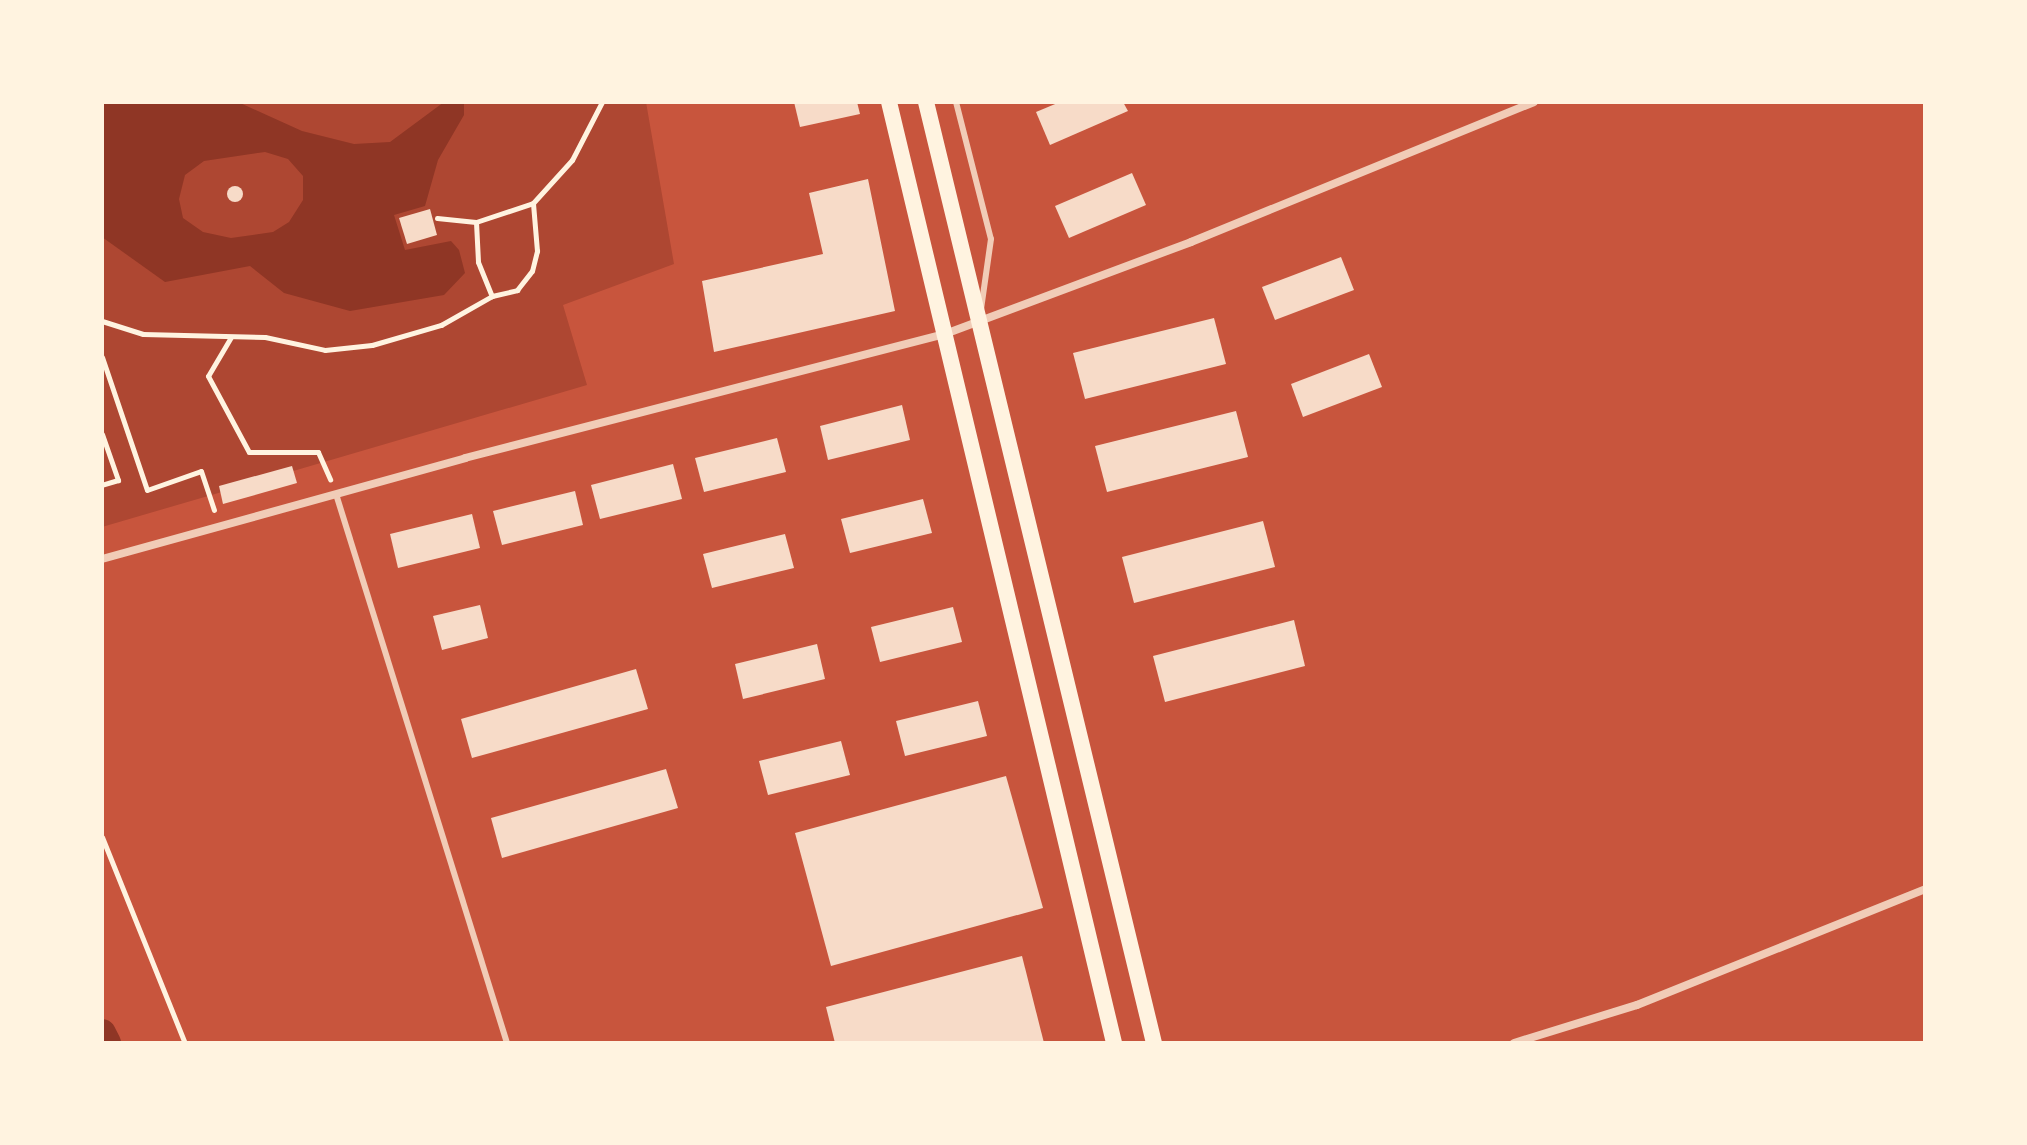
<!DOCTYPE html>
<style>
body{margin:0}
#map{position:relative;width:2027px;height:1145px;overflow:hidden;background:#c8553d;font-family:Manrope,sans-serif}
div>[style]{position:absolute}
.green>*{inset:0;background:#ae4732}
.water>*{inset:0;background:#8f3625}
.canal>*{height:28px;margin:-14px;padding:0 14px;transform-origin:14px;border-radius:14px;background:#8f3625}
.building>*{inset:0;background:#f7dbc8}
.round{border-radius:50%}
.path>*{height:5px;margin:-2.5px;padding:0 2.5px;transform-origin:2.5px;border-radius:2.5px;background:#fff3e0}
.service>*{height:6px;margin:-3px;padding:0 3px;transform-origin:3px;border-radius:3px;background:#f1ccb7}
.minor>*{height:8px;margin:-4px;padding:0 4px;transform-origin:4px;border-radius:4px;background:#f1ccb7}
.secondary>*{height:16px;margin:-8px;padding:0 8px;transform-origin:8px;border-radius:8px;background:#fff3e0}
span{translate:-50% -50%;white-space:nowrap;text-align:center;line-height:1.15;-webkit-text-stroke:8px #fff3e0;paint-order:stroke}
.frame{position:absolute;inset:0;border:104px solid #fff3e0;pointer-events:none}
</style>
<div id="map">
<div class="green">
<i style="clip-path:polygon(102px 102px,646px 102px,674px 264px,563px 305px,587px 385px,102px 527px)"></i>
</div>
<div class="water">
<i style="clip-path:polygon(evenodd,102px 102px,238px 102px,302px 131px,354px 144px,390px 142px,444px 102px,464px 102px,464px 115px,438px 160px,425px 206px,394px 215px,405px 250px,451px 241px,459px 250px,465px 273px,444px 295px,350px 311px,284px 293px,250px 266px,165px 282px,102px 237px,102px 102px,265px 152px,288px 159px,303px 176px,303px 200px,289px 222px,273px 232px,231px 238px,203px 232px,183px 218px,179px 199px,185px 175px,204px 161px,265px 152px)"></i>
</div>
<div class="canal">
<i style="left:102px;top:1033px;width:11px;rotate:63deg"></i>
</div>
<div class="building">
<i style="clip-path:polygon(794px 102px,857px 102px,860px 114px,800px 127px)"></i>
<i style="clip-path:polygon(1060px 102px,1123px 102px,1128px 111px,1050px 145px,1036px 112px)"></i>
<i style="clip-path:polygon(1132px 173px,1146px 205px,1069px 238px,1055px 206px)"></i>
<i style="clip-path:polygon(868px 179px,895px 311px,714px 352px,702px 281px,823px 254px,809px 193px)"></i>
<i class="round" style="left:227px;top:186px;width:16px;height:16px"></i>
<i style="clip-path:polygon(430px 209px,437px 235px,407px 244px,399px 218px)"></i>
<i style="clip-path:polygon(1341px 257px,1354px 290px,1275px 320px,1262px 287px)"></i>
<i style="clip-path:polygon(1214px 318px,1226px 364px,1085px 399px,1073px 353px)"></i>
<i style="clip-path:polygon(1369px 354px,1382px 387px,1303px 417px,1291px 384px)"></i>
<i style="clip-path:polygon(902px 405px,910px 440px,828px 460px,820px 426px)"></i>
<i style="clip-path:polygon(1236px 411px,1248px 457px,1107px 492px,1095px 446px)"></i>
<i style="clip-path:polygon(777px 438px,786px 472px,704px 492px,695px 458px)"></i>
<i style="clip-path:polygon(673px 464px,682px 499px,600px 519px,591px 485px)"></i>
<i style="clip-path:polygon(292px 466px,297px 483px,223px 504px,219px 486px)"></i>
<i style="clip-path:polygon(575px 491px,583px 525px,502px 545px,493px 511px)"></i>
<i style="clip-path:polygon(923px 499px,932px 533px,850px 553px,841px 519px)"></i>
<i style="clip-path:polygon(472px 514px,480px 548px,398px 568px,390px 534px)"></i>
<i style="clip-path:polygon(1263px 521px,1275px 567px,1134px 603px,1122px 557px)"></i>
<i style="clip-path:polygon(785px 534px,794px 568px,712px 588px,703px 554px)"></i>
<i style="clip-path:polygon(480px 605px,488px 638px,442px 650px,433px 616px)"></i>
<i style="clip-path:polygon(953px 607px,962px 642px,880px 662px,871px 627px)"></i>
<i style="clip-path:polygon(1294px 620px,1305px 666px,1165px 702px,1153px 656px)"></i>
<i style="clip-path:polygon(817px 644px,825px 679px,743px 699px,735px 664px)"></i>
<i style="clip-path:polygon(636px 669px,648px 709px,472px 758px,461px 719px)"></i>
<i style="clip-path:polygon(978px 701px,987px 736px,905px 756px,896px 721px)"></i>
<i style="clip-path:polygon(841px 741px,850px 775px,768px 795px,759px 761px)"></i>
<i style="clip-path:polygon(666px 769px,678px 808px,502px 858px,491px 818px)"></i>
<i style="clip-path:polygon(1006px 776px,1043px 908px,831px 966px,795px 833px)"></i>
<i style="clip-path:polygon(1022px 956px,1044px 1043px,835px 1043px,826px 1007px)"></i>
</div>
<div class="path">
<i style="left:437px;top:218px;width:39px;rotate:6deg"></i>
<i style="left:476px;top:222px;width:60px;rotate:-18.4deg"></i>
<i style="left:476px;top:222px;width:40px;rotate:87.1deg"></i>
<i style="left:478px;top:262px;width:37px;rotate:68deg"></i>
<i style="left:102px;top:321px;width:43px;rotate:17.6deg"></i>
<i style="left:143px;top:334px;width:122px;rotate:1.4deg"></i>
<i style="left:265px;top:337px;width:61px;rotate:12.2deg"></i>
<i style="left:325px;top:350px;width:47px;rotate:-6.1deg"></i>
<i style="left:372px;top:345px;width:72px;rotate:-16.2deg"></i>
<i style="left:441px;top:325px;width:59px;rotate:-29.6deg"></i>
<i style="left:492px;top:296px;width:26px;rotate:-13deg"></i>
<i style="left:517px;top:290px;width:24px;rotate:-52deg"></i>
<i style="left:532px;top:271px;width:21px;rotate:-76deg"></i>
<i style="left:537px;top:251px;width:48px;rotate:-94.8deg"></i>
<i style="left:533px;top:203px;width:58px;rotate:-47.8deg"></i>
<i style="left:572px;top:160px;width:65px;rotate:-62.7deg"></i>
<i style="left:231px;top:337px;width:45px;rotate:120.5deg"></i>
<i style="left:208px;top:376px;width:86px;rotate:61.7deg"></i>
<i style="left:249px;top:452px;width:69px"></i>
<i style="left:318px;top:452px;width:30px;rotate:66deg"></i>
<i style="left:102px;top:357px;width:140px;rotate:71.3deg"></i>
<i style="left:147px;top:490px;width:57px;rotate:-19.4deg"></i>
<i style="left:201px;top:471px;width:41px;rotate:71.6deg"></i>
<i style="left:102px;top:434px;width:49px;rotate:70.8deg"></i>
<i style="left:118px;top:480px;width:17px;rotate:163deg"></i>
<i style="left:102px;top:837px;width:222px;rotate:68.1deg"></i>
</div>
<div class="service">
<i style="left:956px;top:102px;width:141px;rotate:75.7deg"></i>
<i style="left:991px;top:239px;width:71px;rotate:98.1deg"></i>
<i style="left:336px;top:494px;width:575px;rotate:72.7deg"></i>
</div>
<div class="minor">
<i style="left:102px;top:559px;width:377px;rotate:-15.5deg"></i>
<i style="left:465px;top:458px;width:496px;rotate:-14.5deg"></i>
<i style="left:945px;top:334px;width:263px;rotate:-20.5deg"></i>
<i style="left:1191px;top:242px;width:370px;rotate:-22.2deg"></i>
<i style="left:1514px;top:1043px;width:129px;rotate:-17.2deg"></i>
<i style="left:1637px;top:1005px;width:310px;rotate:-21.9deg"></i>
</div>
<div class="secondary">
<i style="left:889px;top:102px;width:968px;rotate:76.55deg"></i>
<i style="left:926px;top:102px;width:968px;rotate:76.38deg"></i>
</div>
<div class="frame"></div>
</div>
